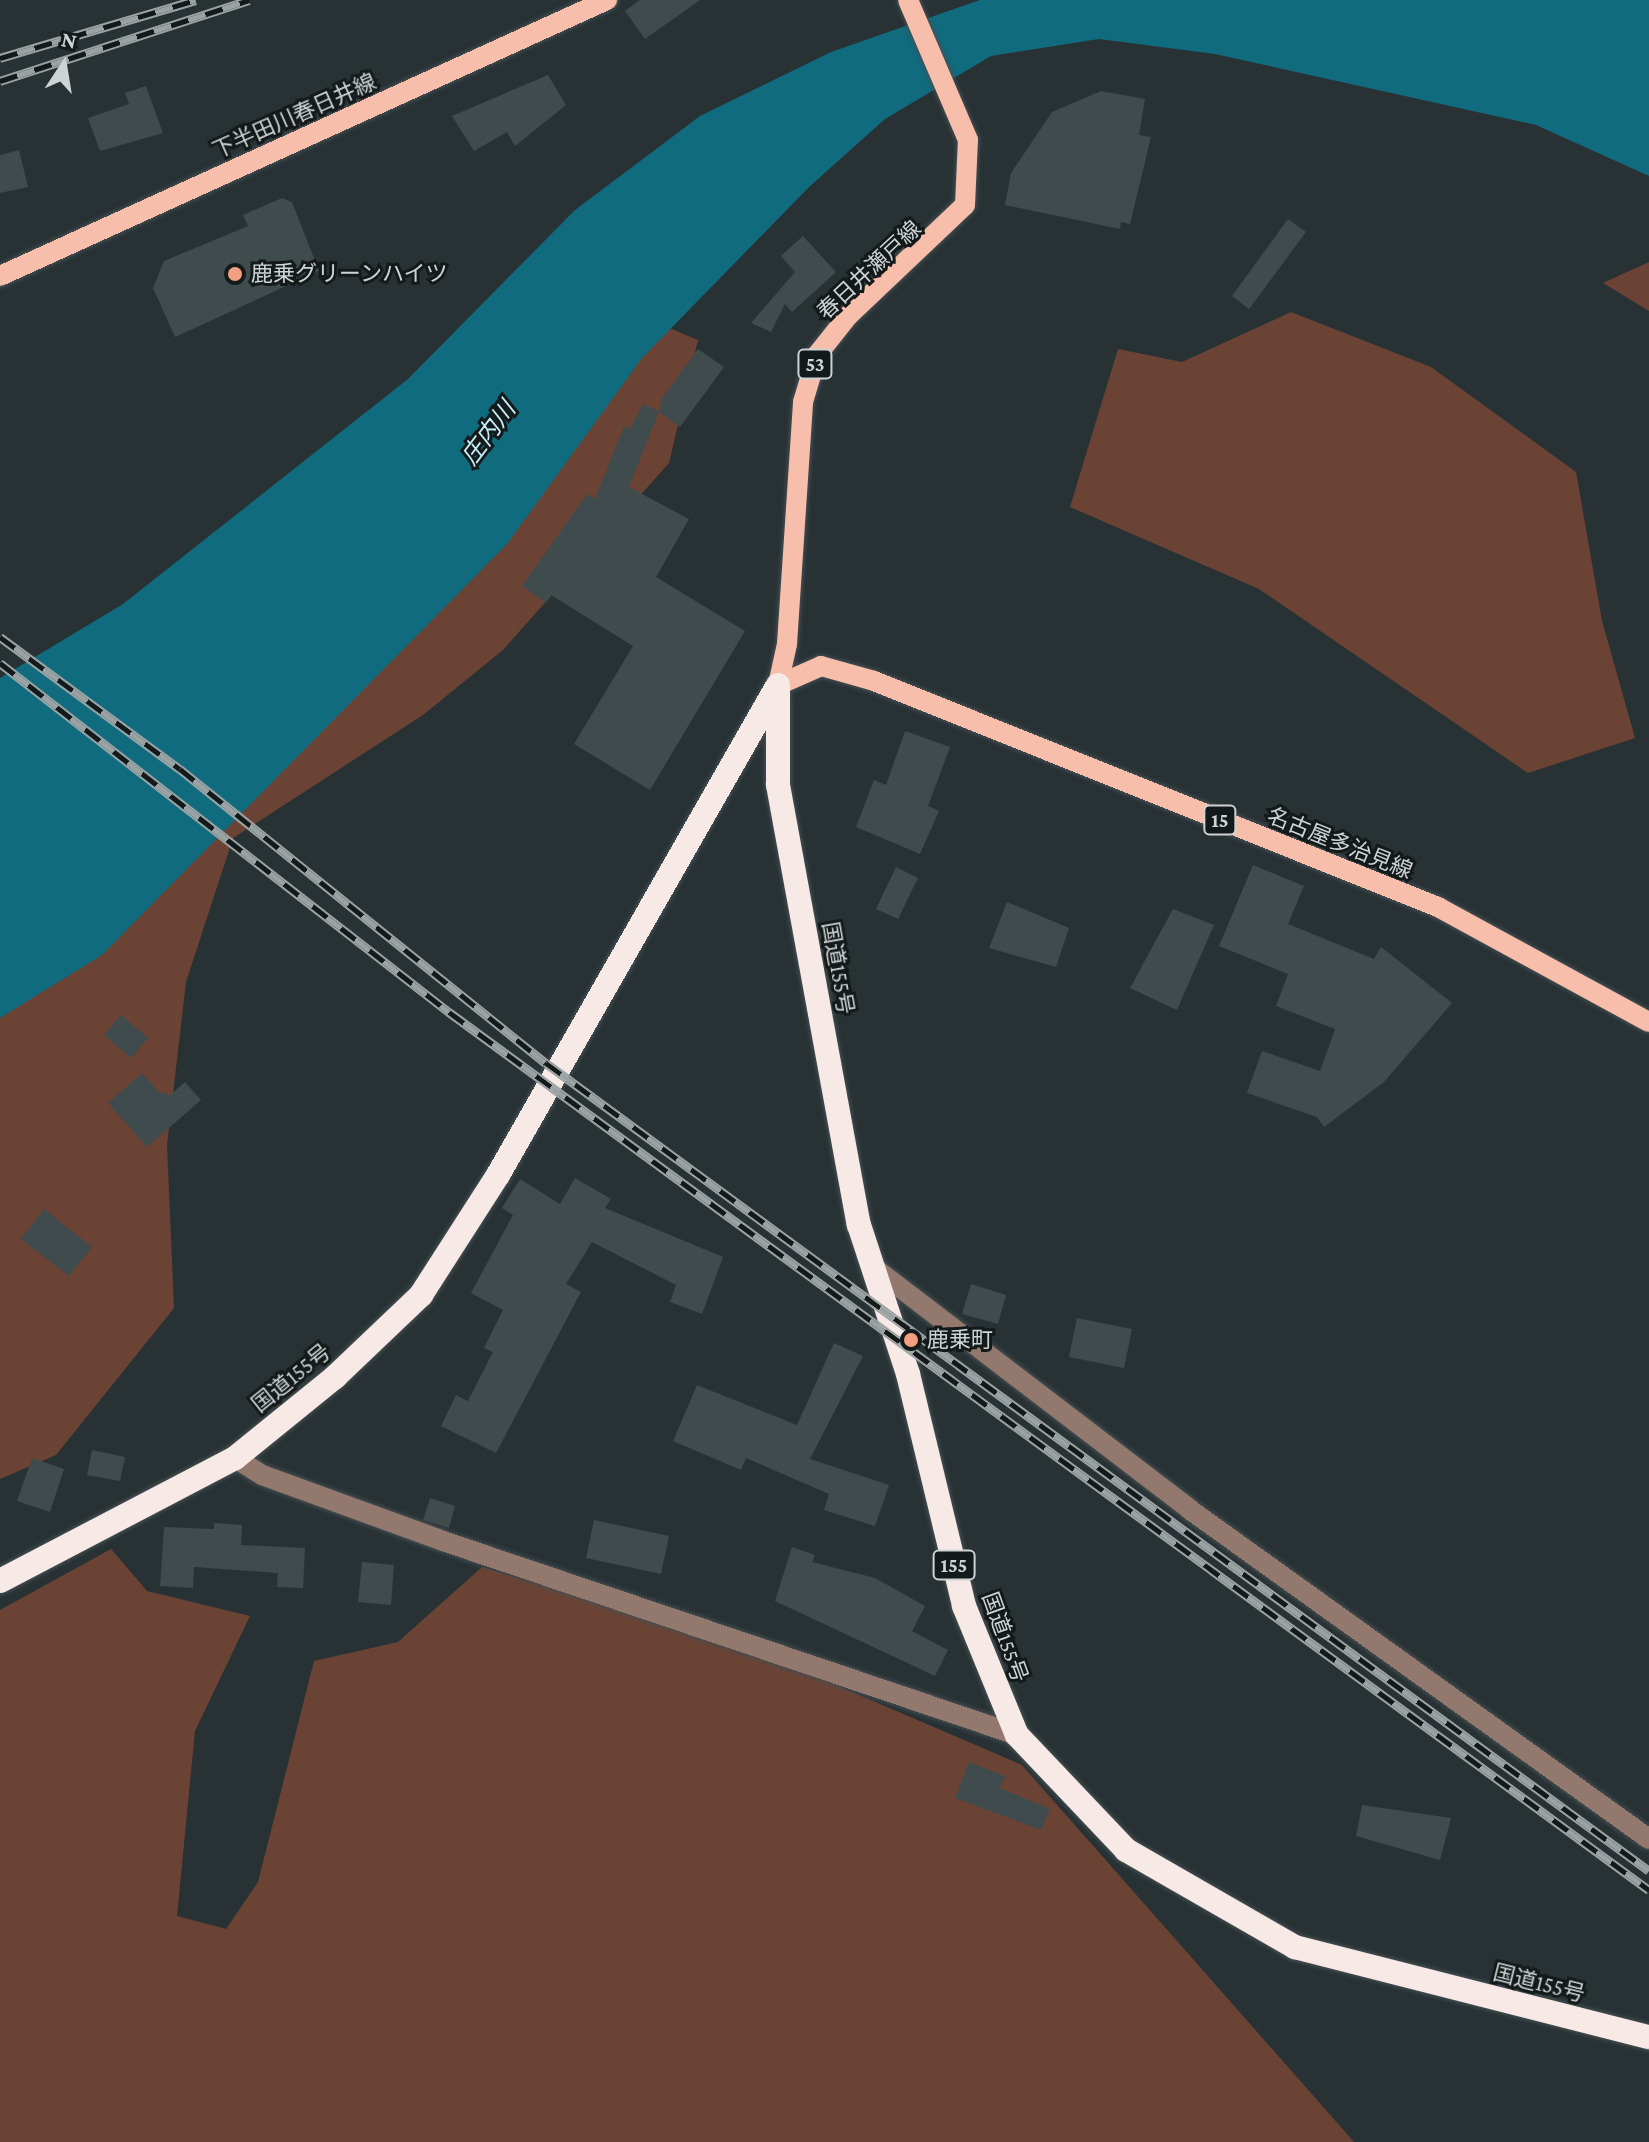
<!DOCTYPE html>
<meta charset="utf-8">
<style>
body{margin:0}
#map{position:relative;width:1649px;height:2142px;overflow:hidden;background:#283235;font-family:"Crimson Pro","Noto Sans JP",serif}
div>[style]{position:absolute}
.green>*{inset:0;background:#6b4335}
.water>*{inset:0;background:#106b7e}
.building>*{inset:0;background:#404b4e}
.roads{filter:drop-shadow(0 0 2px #464f52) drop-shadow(0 0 2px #464f52)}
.minor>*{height:20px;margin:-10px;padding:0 10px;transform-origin:10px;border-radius:10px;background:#93786e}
.major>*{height:20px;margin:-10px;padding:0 10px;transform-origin:10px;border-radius:10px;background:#f7bfab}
.highway>*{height:24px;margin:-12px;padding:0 12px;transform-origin:12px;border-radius:12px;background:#f7e9e5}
.rail>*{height:9px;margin-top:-4.5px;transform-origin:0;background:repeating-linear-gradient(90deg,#14191a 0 18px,#9ba2a4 0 36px);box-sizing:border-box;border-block:2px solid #9ba2a4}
.dots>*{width:22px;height:22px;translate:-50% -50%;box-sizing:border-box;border:4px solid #14191a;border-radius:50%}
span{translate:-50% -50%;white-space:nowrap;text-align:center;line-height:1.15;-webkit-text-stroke:6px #14191a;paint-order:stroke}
.shield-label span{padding:2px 6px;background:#14191a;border:2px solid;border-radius:6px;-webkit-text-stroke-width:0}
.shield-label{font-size:20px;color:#ced4d6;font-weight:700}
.street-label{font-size:22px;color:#ced4d6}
.poi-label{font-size:22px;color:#ced4d6}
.left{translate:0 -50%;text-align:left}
.water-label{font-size:24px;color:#c4edf8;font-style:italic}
.north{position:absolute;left:24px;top:24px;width:80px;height:80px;-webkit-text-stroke:6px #14191a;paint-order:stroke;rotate:12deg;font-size:22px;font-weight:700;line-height:32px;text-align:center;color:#ced4d6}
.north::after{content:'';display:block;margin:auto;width:28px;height:36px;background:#ced4d6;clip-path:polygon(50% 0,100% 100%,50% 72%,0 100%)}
</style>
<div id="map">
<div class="green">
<i style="clip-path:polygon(1649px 262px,1649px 311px,1603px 283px)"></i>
<i style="clip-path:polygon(628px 311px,698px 340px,669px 463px,503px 650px,423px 715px,233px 838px,186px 982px,167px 1145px,174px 1308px,56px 1455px,0 1479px,0 849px)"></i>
<i style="clip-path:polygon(1291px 312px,1431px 367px,1576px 472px,1602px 621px,1635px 738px,1528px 773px,1259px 589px,1070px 507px,1118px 349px,1182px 362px)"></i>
<i style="clip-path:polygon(111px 1549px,147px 1591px,250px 1616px,195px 1731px,177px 1916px,226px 1929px,258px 1882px,314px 1661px,398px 1642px,482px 1567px,750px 1648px,1022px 1765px,1354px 2142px,0 2142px,0 1610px)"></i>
</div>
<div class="water">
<i style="clip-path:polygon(980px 0,1649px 0,1649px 176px,1536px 125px,1215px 54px,1099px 39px,991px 56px,885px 119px,809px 187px,642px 358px,507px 544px,102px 955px,0 1018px,0 678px,123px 604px,408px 379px,575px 210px,700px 116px,831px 52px)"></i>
</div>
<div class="building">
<i style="clip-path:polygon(640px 0,700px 0,645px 39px,625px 11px)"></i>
<i style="clip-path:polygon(548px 75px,566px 105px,515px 146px,507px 132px,474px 151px,452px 116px)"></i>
<i style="clip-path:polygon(146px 86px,163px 133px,100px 151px,88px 118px,129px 104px,125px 93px)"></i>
<i style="clip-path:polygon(1101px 91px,1145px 99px,1139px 135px,1151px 137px,1130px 224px,1121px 222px,1120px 229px,1005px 205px,1011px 173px,1052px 112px)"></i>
<i style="clip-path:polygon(19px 150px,28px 187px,0 193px,0 155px)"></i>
<i style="clip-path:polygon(282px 198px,292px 202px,319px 271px,175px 337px,153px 288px,164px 261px,248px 226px,243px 215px)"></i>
<i style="clip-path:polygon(1288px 219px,1306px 232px,1249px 309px,1232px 296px)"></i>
<i style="clip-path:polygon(803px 236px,836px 272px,792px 312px,785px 304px,771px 332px,751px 323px,795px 272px,781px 256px)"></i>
<i style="clip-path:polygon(698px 349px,724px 367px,680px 427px,659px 412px,662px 398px)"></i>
<i style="clip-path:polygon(643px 404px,659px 411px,629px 487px,689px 519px,656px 577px,745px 631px,650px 790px,574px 744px,633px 646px,551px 595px,546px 603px,522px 586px,587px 494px,595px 499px,624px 426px,630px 429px)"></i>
<i style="clip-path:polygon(905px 731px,950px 747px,928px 806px,939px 811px,920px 854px,856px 827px,874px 780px,886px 785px)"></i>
<i style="clip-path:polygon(1253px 865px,1304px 886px,1288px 924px,1374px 959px,1381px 947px,1452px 1003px,1384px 1082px,1324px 1127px,1317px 1117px,1247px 1093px,1262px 1051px,1320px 1071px,1335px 1029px,1276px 1006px,1288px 974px,1219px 946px)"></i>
<i style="clip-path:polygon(896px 867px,918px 878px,898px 919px,876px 909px)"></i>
<i style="clip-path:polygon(1007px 902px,1069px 928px,1056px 967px,989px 948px)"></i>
<i style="clip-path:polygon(1173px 909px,1214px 925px,1177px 1010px,1130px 988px)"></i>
<i style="clip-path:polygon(121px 1015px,148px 1038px,131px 1058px,104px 1035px)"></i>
<i style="clip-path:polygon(142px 1073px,159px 1092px,170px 1095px,185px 1082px,201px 1100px,147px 1147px,108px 1103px)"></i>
<i style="clip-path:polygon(575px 1178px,611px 1199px,605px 1208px,723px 1257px,702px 1314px,670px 1302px,676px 1285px,592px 1242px,566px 1284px,581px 1292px,496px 1453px,441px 1426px,456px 1395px,468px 1401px,493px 1352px,484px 1348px,503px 1310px,471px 1293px,513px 1215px,502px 1208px,520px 1179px,560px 1204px)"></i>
<i style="clip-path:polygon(44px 1209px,92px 1247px,69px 1276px,21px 1239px)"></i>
<i style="clip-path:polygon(971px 1284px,1006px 1295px,998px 1324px,962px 1314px)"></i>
<i style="clip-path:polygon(1077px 1318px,1132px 1329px,1124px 1368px,1069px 1357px)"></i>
<i style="clip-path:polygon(834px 1343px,863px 1356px,810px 1459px,889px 1485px,875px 1526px,824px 1510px,829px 1494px,746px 1458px,741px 1470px,673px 1441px,697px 1385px,797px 1425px)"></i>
<i style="clip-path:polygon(92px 1450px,125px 1457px,120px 1481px,87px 1475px)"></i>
<i style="clip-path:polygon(32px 1458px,64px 1469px,50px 1512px,17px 1501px)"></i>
<i style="clip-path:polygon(430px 1498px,455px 1506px,449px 1528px,423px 1520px)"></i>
<i style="clip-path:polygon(594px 1520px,669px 1536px,661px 1574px,586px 1558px)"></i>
<i style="clip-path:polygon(214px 1523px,242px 1525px,241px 1545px,305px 1548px,303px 1588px,277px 1587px,278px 1573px,194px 1567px,193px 1588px,160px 1586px,164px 1527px,214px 1529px)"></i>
<i style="clip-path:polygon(792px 1547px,815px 1555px,812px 1562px,875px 1578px,925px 1606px,912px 1631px,948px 1650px,935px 1676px,775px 1601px)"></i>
<i style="clip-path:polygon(362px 1562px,394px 1565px,391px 1605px,358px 1602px)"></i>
<i style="clip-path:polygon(969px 1762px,1005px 1776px,1000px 1788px,1050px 1809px,1041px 1830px,955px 1798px)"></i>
<i style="clip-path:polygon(1362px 1805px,1451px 1818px,1440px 1860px,1356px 1836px)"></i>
</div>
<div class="roads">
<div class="minor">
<i style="left:873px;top:1267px;width:398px;rotate:37.4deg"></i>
<i style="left:1189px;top:1509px;width:566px;rotate:35.66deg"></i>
<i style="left:235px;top:1458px;width:32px;rotate:32deg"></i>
<i style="left:262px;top:1475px;width:193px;rotate:20deg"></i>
<i style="left:443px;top:1541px;width:606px;rotate:18.67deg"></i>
</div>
<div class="major">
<i style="left:0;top:276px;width:667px;rotate:-24.45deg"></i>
<i style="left:778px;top:685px;width:47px;rotate:-23.8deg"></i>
<i style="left:821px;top:666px;width:55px;rotate:15.8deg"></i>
<i style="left:874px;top:681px;width:608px;rotate:21.84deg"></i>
<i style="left:1438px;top:907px;width:240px;rotate:28.6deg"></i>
<i style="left:778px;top:685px;width:42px;rotate:-77.6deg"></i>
<i style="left:787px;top:644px;width:243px;rotate:-86.2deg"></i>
<i style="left:803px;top:402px;width:49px;rotate:-73.4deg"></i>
<i style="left:817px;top:355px;width:50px;rotate:-51.5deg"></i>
<i style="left:848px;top:316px;width:161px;rotate:-43.5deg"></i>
<i style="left:965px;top:205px;width:65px;rotate:-87.4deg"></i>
<i style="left:968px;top:140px;width:152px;rotate:-113.2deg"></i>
</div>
<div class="highway">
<i style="left:778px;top:685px;width:100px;rotate:90deg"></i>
<i style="left:778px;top:785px;width:447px;rotate:79.6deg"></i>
<i style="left:859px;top:1225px;width:157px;rotate:71.8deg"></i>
<i style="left:908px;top:1374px;width:239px;rotate:76.4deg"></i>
<i style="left:964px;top:1606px;width:139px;rotate:67.7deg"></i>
<i style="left:1017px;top:1735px;width:158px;rotate:46.5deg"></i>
<i style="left:1126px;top:1850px;width:195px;rotate:29.9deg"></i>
<i style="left:1295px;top:1947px;width:365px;rotate:14.3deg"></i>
<i style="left:0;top:1581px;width:265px;rotate:-27.6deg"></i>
<i style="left:235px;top:1458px;width:129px;rotate:-39deg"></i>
<i style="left:335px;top:1377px;width:119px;rotate:-43.6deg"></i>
<i style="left:421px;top:1295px;width:143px;rotate:-57.3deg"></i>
<i style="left:498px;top:1175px;width:559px;rotate:-60.27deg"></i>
</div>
</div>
<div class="rail">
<i style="left:0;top:58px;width:204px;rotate:-16.5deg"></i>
<i style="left:0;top:81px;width:262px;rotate:-18deg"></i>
<i style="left:0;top:637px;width:223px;rotate:36.3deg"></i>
<i style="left:180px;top:769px;width:469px;rotate:38.8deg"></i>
<i style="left:546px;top:1063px;width:1367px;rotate:36.22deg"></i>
<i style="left:0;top:663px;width:569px;rotate:37.86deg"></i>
<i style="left:449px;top:1012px;width:1487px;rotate:36.19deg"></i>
</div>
<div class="dots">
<i style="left:235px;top:274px;background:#f3a082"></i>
<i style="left:911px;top:1340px;background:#f3a082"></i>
</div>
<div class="shield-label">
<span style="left:815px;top:364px">53</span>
<span style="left:1220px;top:820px">15</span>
<span style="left:954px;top:1565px">155</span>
</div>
<div class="street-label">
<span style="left:294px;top:116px;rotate:-24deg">下半田川春日井線</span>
<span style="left:869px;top:270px;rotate:-43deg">春日井瀬戸線</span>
<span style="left:1340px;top:843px;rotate:22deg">名古屋多治見線</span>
<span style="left:838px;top:968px;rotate:80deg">国道155号</span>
<span style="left:291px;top:1378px;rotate:-39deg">国道155号</span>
<span style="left:1005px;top:1637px;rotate:70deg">国道155号</span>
<span style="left:1539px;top:1983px;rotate:14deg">国道155号</span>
</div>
<div class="poi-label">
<span class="left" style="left:251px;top:274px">鹿乗グリーンハイツ</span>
<span class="left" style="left:927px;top:1340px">鹿乗町</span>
</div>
<div class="water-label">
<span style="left:488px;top:433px;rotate:-53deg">庄内川</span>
</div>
<div class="north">N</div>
</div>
